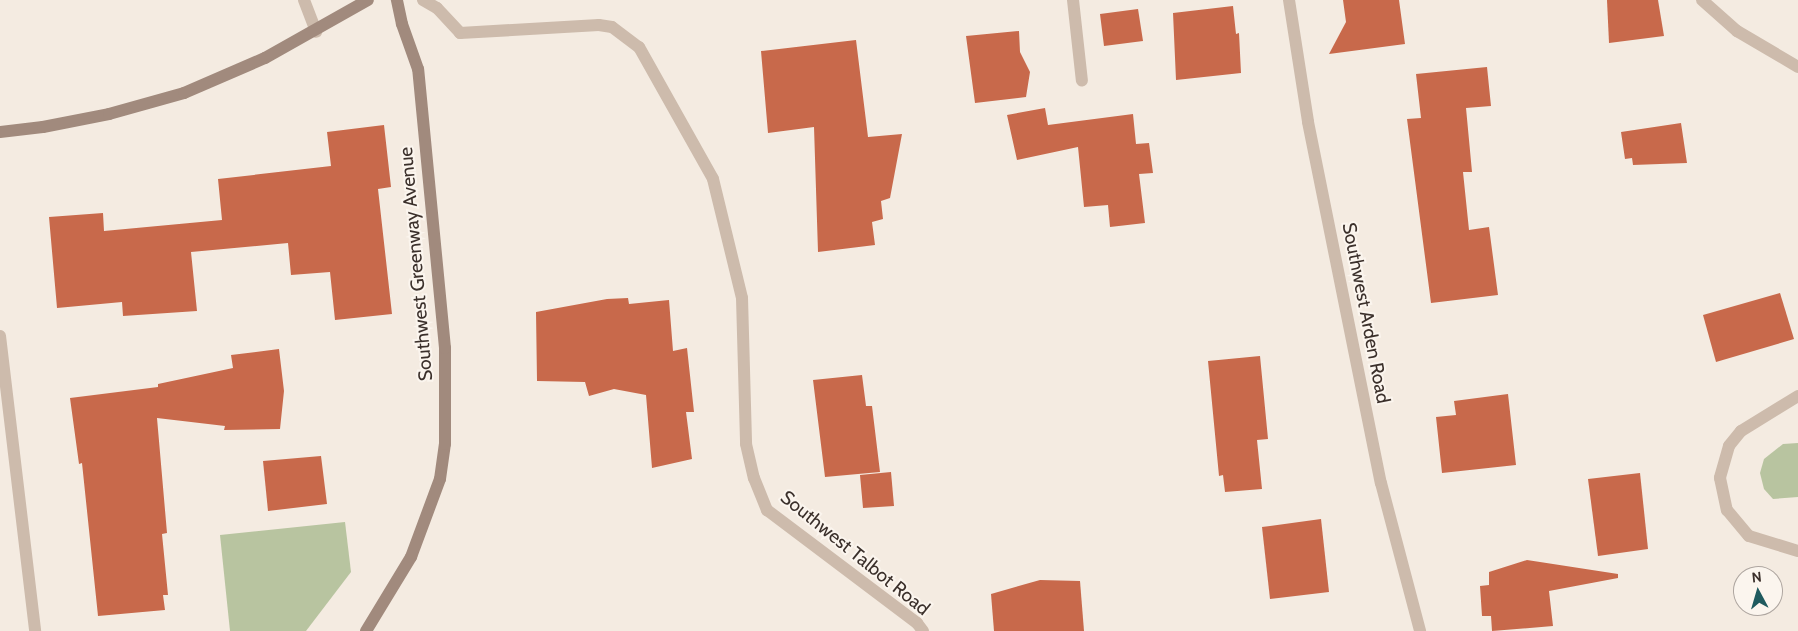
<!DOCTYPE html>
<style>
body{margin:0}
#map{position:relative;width:1798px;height:631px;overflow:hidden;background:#f4ebe1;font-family:Cabin,sans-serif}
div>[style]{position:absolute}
.green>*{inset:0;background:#b8c4a0}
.building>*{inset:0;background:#c8694b}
.street>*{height:12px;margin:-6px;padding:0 6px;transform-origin:6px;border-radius:6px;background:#cdbbac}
.secondary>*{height:12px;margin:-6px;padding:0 6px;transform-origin:6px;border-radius:6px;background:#a18a7d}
span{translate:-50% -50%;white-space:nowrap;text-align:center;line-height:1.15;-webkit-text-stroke:4px #fbf5ee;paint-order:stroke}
.street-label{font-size:19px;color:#3b302b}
.north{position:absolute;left:1733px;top:566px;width:50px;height:50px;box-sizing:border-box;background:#fbf5ee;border:1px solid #aea6a0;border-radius:50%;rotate:354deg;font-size:14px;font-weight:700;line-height:20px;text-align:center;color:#3b302b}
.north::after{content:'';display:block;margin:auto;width:18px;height:22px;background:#1f5a5e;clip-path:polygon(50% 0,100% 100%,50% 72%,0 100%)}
</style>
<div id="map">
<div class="green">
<i style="clip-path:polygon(1798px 443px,1798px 497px,1773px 499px,1764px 489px,1760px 473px,1764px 459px,1783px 444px)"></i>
<i style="clip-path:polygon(345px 522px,351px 572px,306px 631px,230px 631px,220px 535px)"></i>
</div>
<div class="building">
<i style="clip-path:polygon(1343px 0,1399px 0,1405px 44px,1329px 54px,1346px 22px)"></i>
<i style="clip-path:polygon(1607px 0,1658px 0,1664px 36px,1609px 43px)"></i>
<i style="clip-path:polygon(1233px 6px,1236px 34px,1239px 33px,1241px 73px,1176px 80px,1173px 13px)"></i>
<i style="clip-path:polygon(1138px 9px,1143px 41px,1104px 46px,1100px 14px)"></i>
<i style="clip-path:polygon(1019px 31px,1020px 52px,1030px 72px,1026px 97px,975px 103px,966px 36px)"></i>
<i style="clip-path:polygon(856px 40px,868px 137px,902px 134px,890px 198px,881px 201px,883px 219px,872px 222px,875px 245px,818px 252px,814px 127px,768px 133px,761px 51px)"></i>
<i style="clip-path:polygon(1487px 67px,1491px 106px,1466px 108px,1472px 172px,1463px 172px,1469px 230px,1489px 227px,1498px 295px,1431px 303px,1407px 119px,1421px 118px,1416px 74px)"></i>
<i style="clip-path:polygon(1045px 108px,1048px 125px,1133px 114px,1136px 144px,1149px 143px,1153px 173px,1139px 174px,1145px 223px,1110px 227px,1108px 205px,1084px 207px,1078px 147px,1017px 160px,1007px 115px)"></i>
<i style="clip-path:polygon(1681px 123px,1687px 163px,1633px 165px,1632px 158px,1625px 159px,1621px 132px)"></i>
<i style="clip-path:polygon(384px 125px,391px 187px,378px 189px,392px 314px,335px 320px,330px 272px,291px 275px,288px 243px,191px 252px,197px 311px,123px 316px,122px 302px,57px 308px,49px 217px,103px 213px,104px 231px,222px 220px,218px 179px,331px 166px,327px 132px)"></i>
<i style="clip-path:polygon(1780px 293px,1794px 339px,1716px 362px,1703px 315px)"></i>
<i style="clip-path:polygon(628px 298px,629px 304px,669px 300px,673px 351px,687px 348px,694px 412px,686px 412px,692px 459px,652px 468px,646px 395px,614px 389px,589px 396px,585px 382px,537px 381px,536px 312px,607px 299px)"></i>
<i style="clip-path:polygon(279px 349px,284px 391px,280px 429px,224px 430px,225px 426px,157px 418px,167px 533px,162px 534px,168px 595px,163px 595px,165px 610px,98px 616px,82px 463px,79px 464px,70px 398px,158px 387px,158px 384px,233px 368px,231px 355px)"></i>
<i style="clip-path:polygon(1260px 356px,1268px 439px,1257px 440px,1262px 489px,1225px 492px,1223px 475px,1219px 476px,1208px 361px)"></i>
<i style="clip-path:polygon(862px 375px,866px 406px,872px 406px,880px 472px,825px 477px,813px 380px)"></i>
<i style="clip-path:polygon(1508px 394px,1516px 465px,1442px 473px,1436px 417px,1456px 415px,1454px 401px)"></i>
<i style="clip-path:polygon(321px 456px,327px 504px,268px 511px,263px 461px)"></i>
<i style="clip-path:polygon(891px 472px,894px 506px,863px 508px,860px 475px)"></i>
<i style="clip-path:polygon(1640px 473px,1648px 549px,1598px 556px,1588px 479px)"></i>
<i style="clip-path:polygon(1321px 519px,1329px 592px,1270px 599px,1262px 527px)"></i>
<i style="clip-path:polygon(1527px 560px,1618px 574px,1618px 578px,1549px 591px,1553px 626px,1492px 631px,1491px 616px,1482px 616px,1480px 586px,1489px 585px,1489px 572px)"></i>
<i style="clip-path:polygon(1040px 580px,1080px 581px,1084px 631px,994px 631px,991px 594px)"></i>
</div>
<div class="street">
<i style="left:304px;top:0;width:34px;rotate:69deg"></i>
<i style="left:423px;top:0;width:16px;rotate:30deg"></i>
<i style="left:437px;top:8px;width:34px;rotate:47deg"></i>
<i style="left:460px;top:33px;width:139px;rotate:-3.3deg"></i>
<i style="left:599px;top:25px;width:13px;rotate:9deg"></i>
<i style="left:612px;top:27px;width:34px;rotate:37deg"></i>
<i style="left:639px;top:47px;width:151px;rotate:60.7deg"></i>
<i style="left:713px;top:179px;width:122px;rotate:76.3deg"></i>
<i style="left:742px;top:298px;width:146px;rotate:88.4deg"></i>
<i style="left:746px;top:444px;width:35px;rotate:77deg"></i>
<i style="left:754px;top:478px;width:35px;rotate:68deg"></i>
<i style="left:767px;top:510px;width:188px;rotate:37deg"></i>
<i style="left:917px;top:623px;width:10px;rotate:53deg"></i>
<i style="left:1073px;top:0;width:81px;rotate:83.7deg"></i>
<i style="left:1289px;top:0;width:123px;rotate:81.1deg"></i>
<i style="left:1308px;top:122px;width:368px;rotate:78.6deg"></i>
<i style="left:1381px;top:483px;width:153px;rotate:75.2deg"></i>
<i style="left:1702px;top:0;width:47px;rotate:41.5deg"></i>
<i style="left:1737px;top:31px;width:71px;rotate:30.5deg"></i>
<i style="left:0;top:336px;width:297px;rotate:83.2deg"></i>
<i style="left:1798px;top:396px;width:67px;rotate:148.4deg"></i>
<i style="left:1741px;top:431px;width:19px;rotate:129deg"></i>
<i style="left:1729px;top:446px;width:33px;rotate:106deg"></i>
<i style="left:1720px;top:478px;width:33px;rotate:78deg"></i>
<i style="left:1727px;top:510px;width:34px;rotate:50deg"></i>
<i style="left:1749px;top:536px;width:51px;rotate:17deg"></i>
</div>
<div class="secondary">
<i style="left:0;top:132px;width:43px;rotate:-6.6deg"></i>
<i style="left:43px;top:127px;width:67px;rotate:-11.1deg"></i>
<i style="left:109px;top:114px;width:78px;rotate:-15.6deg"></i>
<i style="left:184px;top:93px;width:88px;rotate:-23.4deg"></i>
<i style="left:265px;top:58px;width:118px;rotate:-29.4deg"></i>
<i style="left:366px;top:631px;width:87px;rotate:-58.7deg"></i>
<i style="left:411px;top:557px;width:83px;rotate:-69.6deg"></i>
<i style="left:440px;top:479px;width:35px;rotate:-82deg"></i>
<i style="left:445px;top:444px;width:96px;rotate:-90deg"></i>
<i style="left:445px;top:348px;width:280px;rotate:-95.5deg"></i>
<i style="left:418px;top:69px;width:48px;rotate:-109.6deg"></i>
<i style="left:402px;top:24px;width:25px;rotate:-102deg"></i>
</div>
<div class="street-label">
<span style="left:416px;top:264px;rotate:-95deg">Southwest Greenway Avenue</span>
<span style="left:1366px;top:313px;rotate:79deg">Southwest Arden Road</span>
<span style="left:855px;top:553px;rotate:39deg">Southwest Talbot Road</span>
</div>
<div class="north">N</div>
</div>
